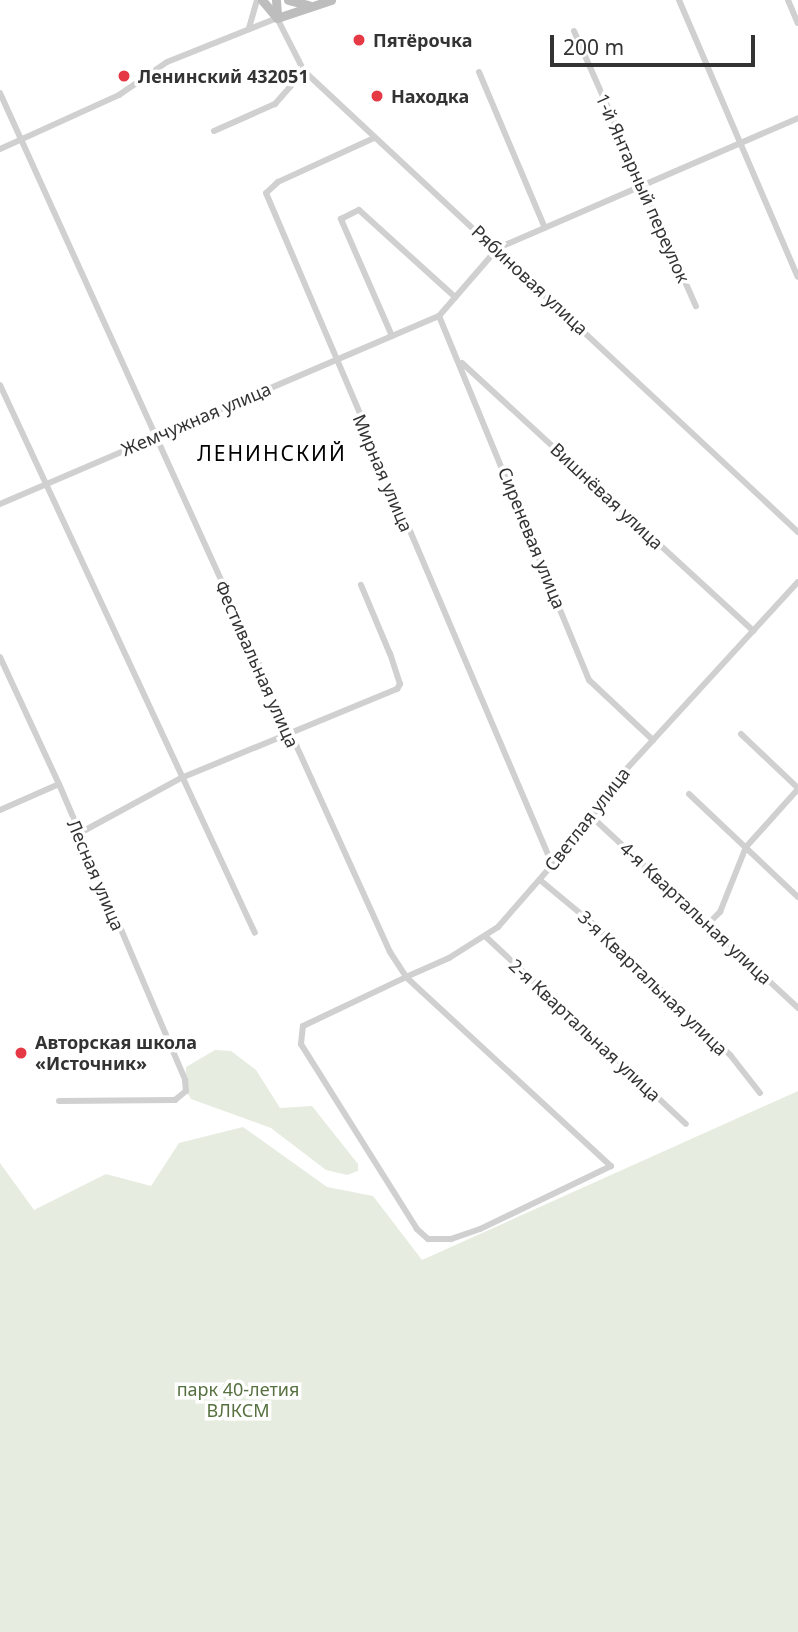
<!DOCTYPE html>
<meta charset="utf-8">
<style>
body{margin:0}
#map{position:relative;width:798px;height:1632px;overflow:hidden;background:#fff;font-family:"Noto Sans",sans-serif}
div>[style]{position:absolute}
.green>*{inset:0;background:#e6ecdf}
.street>*{height:6px;margin:-3px;padding:0 3px;transform-origin:3px;border-radius:3px;background:#d0d0d0}
.secondary>*{height:9px;margin:-4.5px;padding:0 4.5px;transform-origin:4.5px;border-radius:4.5px;background:#bdbdbd}
.dots>*{width:19px;height:19px;translate:-50% -50%;box-sizing:border-box;border:4px solid #fff;border-radius:50%}
span{translate:-50% -50%;white-space:nowrap;text-align:center;line-height:1.15;-webkit-text-stroke:7px #fff;paint-order:stroke}
.poi-label{font-size:18px;color:#333;font-weight:700}
.left{translate:0 -50%;text-align:left}
.street-label{font-size:18px;color:#333}
.park-label{font-size:18px;color:#56703f}
.quarter-label{font-size:21px;color:#000;letter-spacing:2px}
.scale{position:absolute;left:550px;top:35px;width:205px;height:32px;box-sizing:border-box;border:4px solid #333;border-top:0;padding-left:9px;font-size:21px;line-height:24px;white-space:nowrap;color:#333;-webkit-text-stroke:5px #fff;paint-order:stroke}
</style>
<div id="map">
<div class="green">
<i style="clip-path:polygon(215px 1050px,231px 1051px,256px 1070px,280px 1108px,312px 1106px,358px 1164px,358px 1171px,347px 1175px,326px 1170px,271px 1128px,191px 1099px,185px 1089px,186px 1067px)"></i>
<i style="clip-path:polygon(798px 1091px,798px 1632px,0 1632px,0 1163px,34px 1210px,106px 1174px,151px 1186px,179px 1143px,243px 1127px,327px 1187px,373px 1196px,422px 1260px)"></i>
</div>
<div class="street">
<i style="left:679px;top:0;width:301px;rotate:66.8deg"></i>
<i style="left:788px;top:0;width:25px;rotate:67deg"></i>
<i style="left:249px;top:28px;width:29px;rotate:-74deg"></i>
<i style="left:574px;top:31px;width:301px;rotate:66.1deg"></i>
<i style="left:479px;top:72px;width:169px;rotate:67.1deg"></i>
<i style="left:0;top:93px;width:943px;rotate:65.58deg"></i>
<i style="left:390px;top:952px;width:30px;rotate:57deg"></i>
<i style="left:406px;top:977px;width:279px;rotate:42.7deg"></i>
<i style="left:611px;top:1166px;width:145px;rotate:154.3deg"></i>
<i style="left:480px;top:1229px;width:31px;rotate:161deg"></i>
<i style="left:451px;top:1239px;width:23px;rotate:180deg"></i>
<i style="left:428px;top:1239px;width:15px;rotate:-138deg"></i>
<i style="left:417px;top:1229px;width:218px;rotate:-122.1deg"></i>
<i style="left:301px;top:1044px;width:18px;rotate:-84deg"></i>
<i style="left:303px;top:1026px;width:114px;rotate:-25.4deg"></i>
<i style="left:406px;top:977px;width:47px;rotate:-23.8deg"></i>
<i style="left:449px;top:958px;width:58px;rotate:-32.3deg"></i>
<i style="left:498px;top:927px;width:145px;rotate:-48.9deg"></i>
<i style="left:593px;top:818px;width:20px;rotate:-72deg"></i>
<i style="left:599px;top:799px;width:294px;rotate:-47.5deg"></i>
<i style="left:214px;top:131px;width:67px;rotate:-23.9deg"></i>
<i style="left:275px;top:104px;width:44px;rotate:-48.7deg"></i>
<i style="left:374px;top:138px;width:106px;rotate:155.4deg"></i>
<i style="left:278px;top:182px;width:16px;rotate:137deg"></i>
<i style="left:266px;top:193px;width:729px;rotate:66.91deg"></i>
<i style="left:0;top:149px;width:131px;rotate:-24.4deg"></i>
<i style="left:119px;top:95px;width:58px;rotate:-34.5deg"></i>
<i style="left:167px;top:62px;width:118px;rotate:-21.8deg"></i>
<i style="left:277px;top:18px;width:59px;rotate:63deg"></i>
<i style="left:304px;top:71px;width:676px;rotate:43.02deg"></i>
<i style="left:439px;top:316px;width:394px;rotate:67.6deg"></i>
<i style="left:589px;top:680px;width:88px;rotate:43.2deg"></i>
<i style="left:392px;top:336px;width:128px;rotate:-113.6deg"></i>
<i style="left:341px;top:219px;width:20px;rotate:-27deg"></i>
<i style="left:359px;top:210px;width:130px;rotate:42.2deg"></i>
<i style="left:462px;top:363px;width:396px;rotate:42.6deg"></i>
<i style="left:0;top:385px;width:604px;rotate:65.05deg"></i>
<i style="left:0;top:504px;width:478px;rotate:-23.2deg"></i>
<i style="left:439px;top:316px;width:90px;rotate:-49.1deg"></i>
<i style="left:498px;top:248px;width:327px;rotate:-23.4deg"></i>
<i style="left:0;top:657px;width:140px;rotate:65.1deg"></i>
<i style="left:59px;top:784px;width:322px;rotate:66.9deg"></i>
<i style="left:185px;top:1080px;width:11px;rotate:85deg"></i>
<i style="left:186px;top:1091px;width:14px;rotate:141deg"></i>
<i style="left:175px;top:1100px;width:116px;rotate:179.5deg"></i>
<i style="left:741px;top:734px;width:79px;rotate:43.5deg"></i>
<i style="left:689px;top:794px;width:150px;rotate:43.4deg"></i>
<i style="left:0;top:810px;width:64px;rotate:-23.8deg"></i>
<i style="left:593px;top:818px;width:280px;rotate:42.8deg"></i>
<i style="left:78px;top:834px;width:117px;rotate:-28.5deg"></i>
<i style="left:181px;top:778px;width:234px;rotate:-22.4deg"></i>
<i style="left:397px;top:689px;width:6px;rotate:-59deg"></i>
<i style="left:400px;top:684px;width:32px;rotate:-108deg"></i>
<i style="left:390px;top:654px;width:75px;rotate:-112.8deg"></i>
<i style="left:540px;top:880px;width:67px;rotate:39.6deg"></i>
<i style="left:592px;top:923px;width:192px;rotate:43.7deg"></i>
<i style="left:731px;top:1056px;width:47px;rotate:51.9deg"></i>
<i style="left:709px;top:923px;width:16px;rotate:-45deg"></i>
<i style="left:720px;top:912px;width:70px;rotate:-68.2deg"></i>
<i style="left:746px;top:847px;width:78px;rotate:-48.1deg"></i>
<i style="left:485px;top:936px;width:275px;rotate:43.1deg"></i>
</div>
<div class="secondary">
<i style="left:262px;top:0;width:23px;rotate:50deg"></i>
<i style="left:276px;top:0;width:16px;rotate:86deg"></i>
<i style="left:288px;top:0;width:21px;rotate:14deg"></i>
<i style="left:277px;top:18px;width:57px;rotate:-18.4deg"></i>
</div>
<div class="dots">
<i style="left:359px;top:40px;background:#e63946"></i>
<i style="left:124px;top:76px;background:#e63946"></i>
<i style="left:377px;top:96px;background:#e63946"></i>
<i style="left:21px;top:1053px;background:#e63946"></i>
</div>
<div class="poi-label">
<span class="left" style="left:373px;top:40px">Пятёрочка</span>
<span class="left" style="left:138px;top:76px">Ленинский 432051</span>
<span class="left" style="left:391px;top:96px">Находка</span>
<span class="left" style="left:35px;top:1053px">Авторская школа<br>«Источник»</span>
</div>
<div class="street-label">
<span style="left:643px;top:188px;rotate:66deg">1-й Янтарный переулок</span>
<span style="left:530px;top:280px;rotate:43deg">Рябиновая улица</span>
<span style="left:196px;top:419px;rotate:-23deg">Жемчужная улица</span>
<span style="left:383px;top:473px;rotate:67deg">Мирная улица</span>
<span style="left:607px;top:496px;rotate:43deg">Вишнёвая улица</span>
<span style="left:532px;top:538px;rotate:68deg">Сиреневая улица</span>
<span style="left:257px;top:664px;rotate:66deg">Фестивальная улица</span>
<span style="left:587px;top:819px;rotate:-52deg">Светлая улица</span>
<span style="left:96px;top:875px;rotate:67deg">Лесная улица</span>
<span style="left:696px;top:913px;rotate:43deg">4-я Квартальная улица</span>
<span style="left:653px;top:983px;rotate:44deg">3-я Квартальная улица</span>
<span style="left:585px;top:1030px;rotate:43deg">2-я Квартальная улица</span>
</div>
<div class="park-label">
<span style="left:238px;top:1400px">парк 40-летия<br>ВЛКСМ</span>
</div>
<div class="quarter-label">
<span style="left:272px;top:453px">ЛЕНИНСКИЙ</span>
</div>
<div class="scale">200 m</div>
</div>
